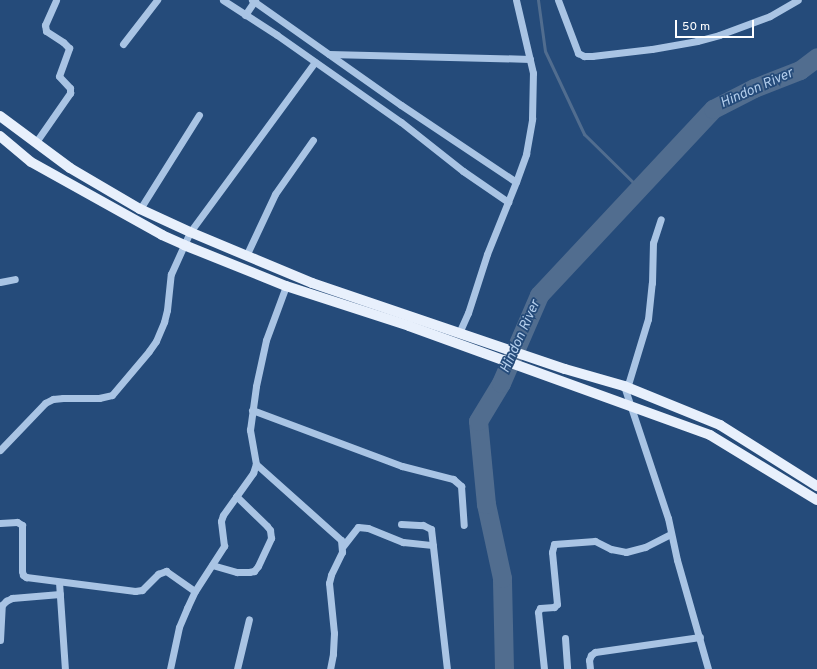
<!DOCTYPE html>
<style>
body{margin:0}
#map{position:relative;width:817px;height:669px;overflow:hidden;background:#254b7a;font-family:Overpass,sans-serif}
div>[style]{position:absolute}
.stream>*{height:3px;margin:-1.5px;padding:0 1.5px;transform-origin:1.5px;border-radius:1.5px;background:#516d8f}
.river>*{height:19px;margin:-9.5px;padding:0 9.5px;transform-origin:9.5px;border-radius:9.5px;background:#516d8f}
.minor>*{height:7px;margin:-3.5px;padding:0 3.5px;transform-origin:3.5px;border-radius:3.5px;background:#a9c4e4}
.major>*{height:10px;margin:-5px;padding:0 5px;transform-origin:5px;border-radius:5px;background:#e8f0fc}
span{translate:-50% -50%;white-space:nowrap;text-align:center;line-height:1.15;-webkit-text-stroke:3.5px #254b7a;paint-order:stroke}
.water-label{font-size:14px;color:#b4ceec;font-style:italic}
.scale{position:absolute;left:675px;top:20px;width:79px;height:18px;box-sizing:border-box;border:2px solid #fff;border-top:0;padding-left:5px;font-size:12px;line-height:14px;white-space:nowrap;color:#fff;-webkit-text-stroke:3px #254b7a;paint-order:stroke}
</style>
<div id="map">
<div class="stream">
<i style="left:538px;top:0;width:51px;rotate:82.2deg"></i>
<i style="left:545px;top:51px;width:92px;rotate:64.8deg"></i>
<i style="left:584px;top:134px;width:77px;rotate:44.5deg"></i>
</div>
<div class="river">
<i style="left:504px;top:669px;width:91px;rotate:-91.3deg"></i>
<i style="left:502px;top:578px;width:76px;rotate:-102.2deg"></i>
<i style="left:486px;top:504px;width:83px;rotate:-95.5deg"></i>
<i style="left:478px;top:421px;width:44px;rotate:-58.8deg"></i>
<i style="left:501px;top:383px;width:96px;rotate:-66.6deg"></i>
<i style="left:539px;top:295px;width:255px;rotate:-46.9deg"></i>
<i style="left:713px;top:109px;width:46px;rotate:-27.1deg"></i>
<i style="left:754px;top:88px;width:49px;rotate:-21.4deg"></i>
<i style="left:800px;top:70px;width:21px;rotate:-37deg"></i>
</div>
<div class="minor">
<i style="left:223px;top:0;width:64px;rotate:32.9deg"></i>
<i style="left:277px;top:35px;width:151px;rotate:35.1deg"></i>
<i style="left:401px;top:122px;width:79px;rotate:38.3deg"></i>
<i style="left:463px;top:171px;width:55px;rotate:34.6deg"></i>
<i style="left:252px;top:0;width:182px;rotate:35.2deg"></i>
<i style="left:401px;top:105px;width:138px;rotate:33.8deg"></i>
<i style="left:558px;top:0;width:57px;rotate:69.3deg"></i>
<i style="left:578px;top:53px;width:7px;rotate:27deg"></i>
<i style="left:584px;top:56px;width:8px"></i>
<i style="left:592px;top:56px;width:60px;rotate:-6.7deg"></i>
<i style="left:652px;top:49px;width:46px;rotate:-10.1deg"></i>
<i style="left:697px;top:41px;width:23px;rotate:-15deg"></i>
<i style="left:719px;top:35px;width:54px;rotate:-20.4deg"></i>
<i style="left:770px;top:16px;width:32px;rotate:-30deg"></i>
<i style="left:245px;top:15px;width:18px;rotate:-56deg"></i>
<i style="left:123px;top:44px;width:56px;rotate:-52.3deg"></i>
<i style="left:329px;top:54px;width:201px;rotate:1.4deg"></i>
<i style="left:36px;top:142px;width:60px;rotate:-55.2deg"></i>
<i style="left:70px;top:93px;width:5px;rotate:-90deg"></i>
<i style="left:70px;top:88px;width:16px;rotate:-133deg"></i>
<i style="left:59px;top:76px;width:30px;rotate:-70deg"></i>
<i style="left:69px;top:48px;width:8px;rotate:-135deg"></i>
<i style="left:63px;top:42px;width:20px;rotate:-147deg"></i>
<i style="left:46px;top:31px;width:6px;rotate:-99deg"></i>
<i style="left:45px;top:25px;width:27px;rotate:-66deg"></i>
<i style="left:140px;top:209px;width:111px;rotate:-57.9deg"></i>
<i style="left:246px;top:256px;width:68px;rotate:-64.9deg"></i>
<i style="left:275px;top:194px;width:66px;rotate:-54.9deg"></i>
<i style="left:0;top:282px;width:15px;rotate:-11deg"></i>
<i style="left:459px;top:333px;width:22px;rotate:-66deg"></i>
<i style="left:468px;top:313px;width:62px;rotate:-72.1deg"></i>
<i style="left:487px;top:254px;width:78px;rotate:-68.1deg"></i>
<i style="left:516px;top:182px;width:30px;rotate:-70deg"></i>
<i style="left:526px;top:154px;width:36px;rotate:-80deg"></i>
<i style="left:532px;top:119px;width:46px;rotate:-88.8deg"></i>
<i style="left:533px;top:73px;width:75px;rotate:-103.1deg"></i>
<i style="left:624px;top:386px;width:139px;rotate:71.6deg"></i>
<i style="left:668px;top:518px;width:43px;rotate:77.9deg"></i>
<i style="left:677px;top:560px;width:113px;rotate:74.1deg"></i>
<i style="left:627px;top:388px;width:72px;rotate:-73.1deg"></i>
<i style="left:648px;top:319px;width:36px;rotate:-84deg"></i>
<i style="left:652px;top:283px;width:40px;rotate:-88.6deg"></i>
<i style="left:653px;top:243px;width:25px;rotate:-72deg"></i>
<i style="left:252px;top:410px;width:160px;rotate:20.5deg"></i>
<i style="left:402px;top:466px;width:53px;rotate:14.3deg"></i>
<i style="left:453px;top:479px;width:11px;rotate:41deg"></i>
<i style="left:461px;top:486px;width:39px;rotate:86deg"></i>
<i style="left:0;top:450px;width:65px;rotate:-46.2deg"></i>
<i style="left:45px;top:403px;width:9px;rotate:-27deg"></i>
<i style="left:53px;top:399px;width:10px;rotate:-6deg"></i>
<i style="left:63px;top:398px;width:36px"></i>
<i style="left:99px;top:398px;width:13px;rotate:-13deg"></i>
<i style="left:112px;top:395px;width:57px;rotate:-49.9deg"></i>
<i style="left:149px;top:351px;width:12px;rotate:-55deg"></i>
<i style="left:156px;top:341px;width:21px;rotate:-67deg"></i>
<i style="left:164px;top:322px;width:12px;rotate:-76deg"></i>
<i style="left:167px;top:310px;width:36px;rotate:-84deg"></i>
<i style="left:171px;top:274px;width:46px;rotate:-65.7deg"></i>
<i style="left:190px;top:232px;width:211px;rotate:-53.7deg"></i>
<i style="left:256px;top:464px;width:114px;rotate:41.8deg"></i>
<i style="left:341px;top:540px;width:12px;rotate:85deg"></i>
<i style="left:342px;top:552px;width:25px;rotate:116deg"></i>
<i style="left:331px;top:575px;width:8px;rotate:104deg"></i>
<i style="left:329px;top:583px;width:50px;rotate:84.3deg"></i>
<i style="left:334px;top:633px;width:21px;rotate:93deg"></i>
<i style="left:333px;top:654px;width:15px;rotate:101deg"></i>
<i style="left:0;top:523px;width:17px;rotate:-3deg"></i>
<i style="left:17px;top:522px;width:6px;rotate:31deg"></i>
<i style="left:22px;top:525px;width:46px;rotate:90deg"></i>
<i style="left:22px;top:571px;width:4px;rotate:76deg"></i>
<i style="left:23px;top:575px;width:4px;rotate:34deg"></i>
<i style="left:26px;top:577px;width:110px;rotate:7.3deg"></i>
<i style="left:135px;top:591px;width:7px;rotate:-8deg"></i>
<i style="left:142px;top:590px;width:23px;rotate:-45deg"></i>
<i style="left:158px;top:574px;width:9px;rotate:-21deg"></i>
<i style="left:166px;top:571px;width:35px;rotate:35deg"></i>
<i style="left:401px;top:524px;width:22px;rotate:3deg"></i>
<i style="left:423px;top:525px;width:9px;rotate:27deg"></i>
<i style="left:431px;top:529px;width:141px;rotate:83.5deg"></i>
<i style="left:343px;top:546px;width:24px;rotate:-52deg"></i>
<i style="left:358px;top:527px;width:10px;rotate:6deg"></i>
<i style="left:368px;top:528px;width:38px;rotate:22deg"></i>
<i style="left:403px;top:542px;width:30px;rotate:6deg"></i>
<i style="left:212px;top:565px;width:26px;rotate:16deg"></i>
<i style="left:237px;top:572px;width:12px"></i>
<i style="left:249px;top:572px;width:5px;rotate:-11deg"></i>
<i style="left:254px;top:571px;width:6px;rotate:-51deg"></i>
<i style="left:258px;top:566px;width:31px;rotate:-65deg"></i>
<i style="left:271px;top:538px;width:8px;rotate:-97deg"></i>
<i style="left:270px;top:530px;width:5px;rotate:-127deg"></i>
<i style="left:267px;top:526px;width:43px;rotate:-135.9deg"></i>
<i style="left:59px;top:582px;width:87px;rotate:86.1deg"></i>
<i style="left:565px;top:638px;width:31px;rotate:86deg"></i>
<i style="left:0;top:640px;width:35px;rotate:-87deg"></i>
<i style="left:2px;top:605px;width:6px;rotate:-45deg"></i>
<i style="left:6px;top:601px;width:7px;rotate:-27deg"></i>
<i style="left:12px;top:598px;width:48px;rotate:-4.8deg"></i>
<i style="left:170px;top:669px;width:43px;rotate:-77.9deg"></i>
<i style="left:179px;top:627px;width:21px;rotate:-67deg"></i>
<i style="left:187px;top:608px;width:19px;rotate:-65deg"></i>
<i style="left:195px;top:591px;width:54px;rotate:-57.2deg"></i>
<i style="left:224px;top:546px;width:25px;rotate:-97deg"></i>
<i style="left:221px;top:521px;width:6px;rotate:-72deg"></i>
<i style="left:223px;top:515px;width:52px;rotate:-54.5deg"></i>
<i style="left:253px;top:473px;width:9px;rotate:-72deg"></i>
<i style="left:256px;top:464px;width:35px;rotate:-100deg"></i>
<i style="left:250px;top:430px;width:44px;rotate:-82.2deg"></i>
<i style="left:256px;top:386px;width:47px;rotate:-77.7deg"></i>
<i style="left:266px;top:340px;width:58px;rotate:-69.7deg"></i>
<i style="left:237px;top:669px;width:51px;rotate:-76.5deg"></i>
<i style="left:544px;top:669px;width:57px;rotate:-96deg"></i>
<i style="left:538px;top:612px;width:4px;rotate:-63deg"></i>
<i style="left:540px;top:608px;width:14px;rotate:-4deg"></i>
<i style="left:554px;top:607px;width:4px;rotate:-45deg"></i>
<i style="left:557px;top:604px;width:52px;rotate:-95.5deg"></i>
<i style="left:552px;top:552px;width:8px;rotate:-76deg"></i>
<i style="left:554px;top:544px;width:41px;rotate:-4.2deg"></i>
<i style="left:595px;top:541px;width:18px;rotate:27deg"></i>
<i style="left:611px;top:549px;width:15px;rotate:11deg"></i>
<i style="left:626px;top:552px;width:20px;rotate:-15deg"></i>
<i style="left:645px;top:547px;width:29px;rotate:-27deg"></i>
<i style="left:590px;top:669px;width:9px;rotate:-96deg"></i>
<i style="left:589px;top:660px;width:5px;rotate:-68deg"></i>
<i style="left:591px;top:655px;width:5px;rotate:-37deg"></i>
<i style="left:595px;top:652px;width:106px;rotate:-8.1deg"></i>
</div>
<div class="major">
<i style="left:0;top:116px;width:87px;rotate:36.6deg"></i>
<i style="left:70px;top:168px;width:81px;rotate:30.4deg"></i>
<i style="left:140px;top:209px;width:55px;rotate:24.7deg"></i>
<i style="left:190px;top:232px;width:132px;rotate:22.7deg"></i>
<i style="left:312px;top:283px;width:267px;rotate:18.8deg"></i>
<i style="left:565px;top:369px;width:61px;rotate:16.1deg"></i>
<i style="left:624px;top:386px;width:104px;rotate:22.1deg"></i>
<i style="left:720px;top:425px;width:115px;rotate:32.2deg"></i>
<i style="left:0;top:136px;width:40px;rotate:40deg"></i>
<i style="left:31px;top:162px;width:150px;rotate:29.1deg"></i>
<i style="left:162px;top:235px;width:24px;rotate:24deg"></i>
<i style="left:184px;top:245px;width:110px;rotate:21.9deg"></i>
<i style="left:286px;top:286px;width:129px;rotate:18deg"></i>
<i style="left:409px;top:326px;width:320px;rotate:19.9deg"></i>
<i style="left:710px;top:435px;width:125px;rotate:31.3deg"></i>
</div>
<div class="water-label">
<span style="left:757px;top:89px;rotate:-24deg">Hindon River</span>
<span style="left:521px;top:337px;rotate:-66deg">Hindon River</span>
</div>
<div class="scale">50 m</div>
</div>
